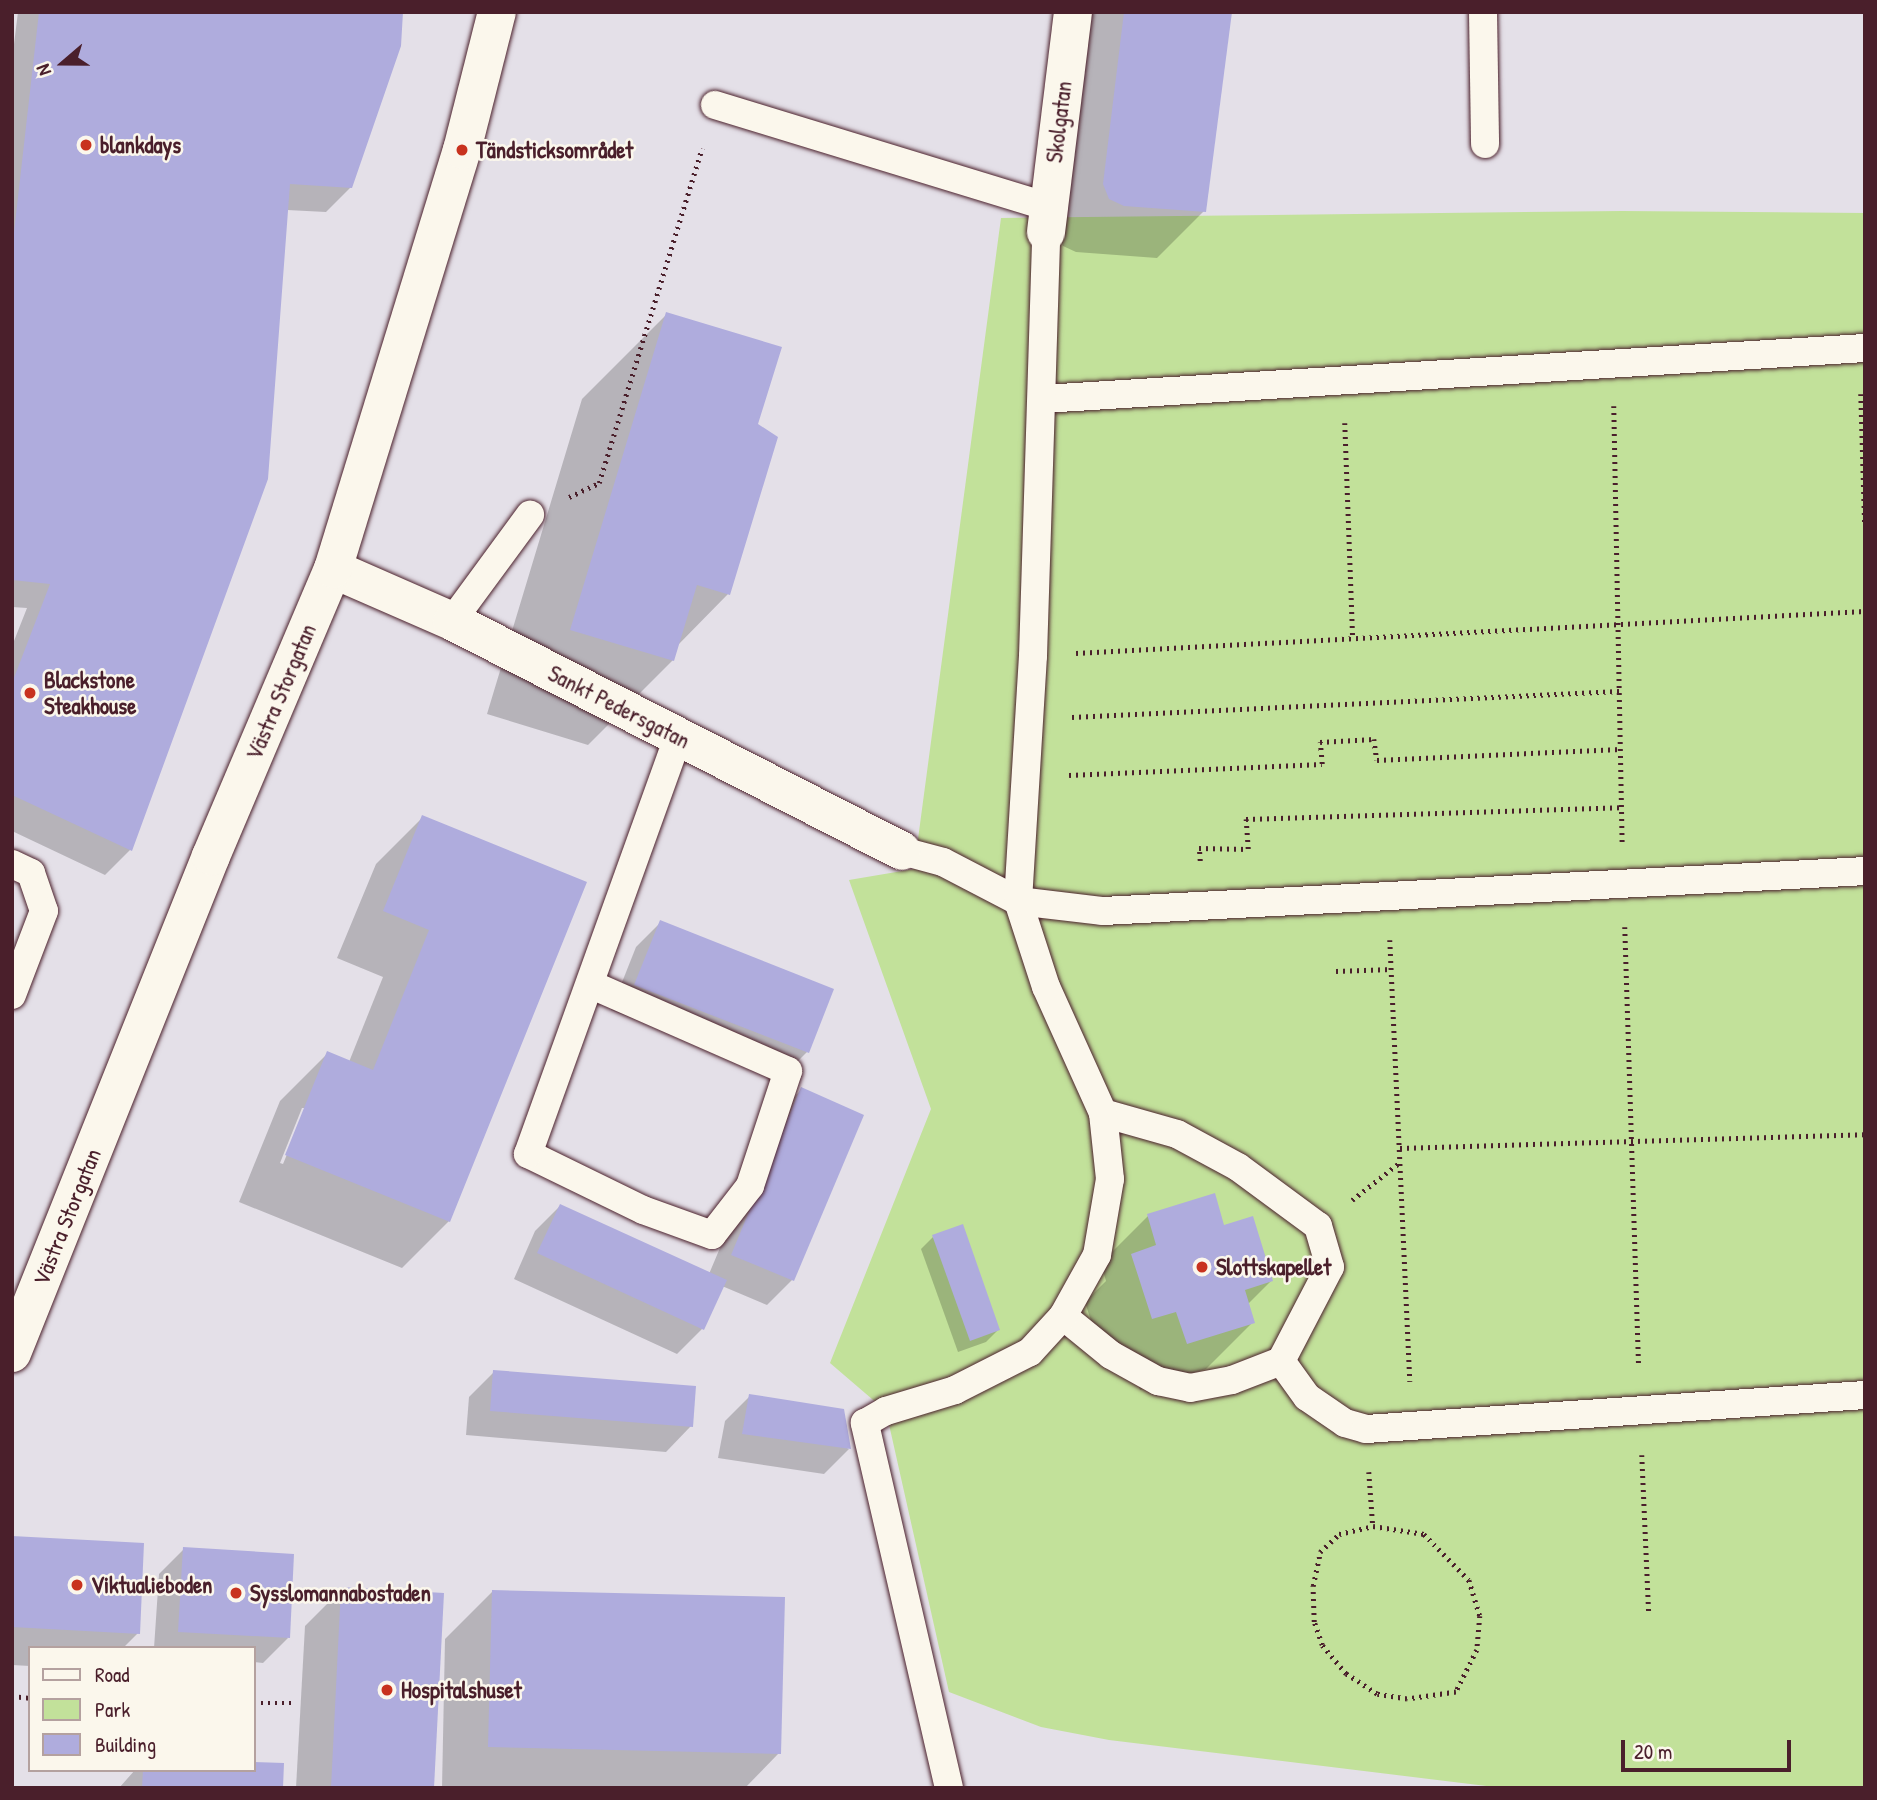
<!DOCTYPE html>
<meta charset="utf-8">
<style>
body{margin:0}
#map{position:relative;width:1877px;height:1800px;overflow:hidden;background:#e4e0e8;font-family:"Patrick Hand",sans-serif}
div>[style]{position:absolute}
.green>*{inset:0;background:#c2e19a}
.shadow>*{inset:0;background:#0003}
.building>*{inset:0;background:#afacdd}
.path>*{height:4.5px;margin-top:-2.25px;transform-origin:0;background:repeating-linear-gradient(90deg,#4a1f2b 0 2px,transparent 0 7px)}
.roads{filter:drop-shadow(0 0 2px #4a1f2b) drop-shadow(0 0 2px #4a1f2b)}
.service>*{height:28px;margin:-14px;padding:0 14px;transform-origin:14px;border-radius:14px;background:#fbf7ec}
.minor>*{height:38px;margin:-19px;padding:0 19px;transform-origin:19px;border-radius:19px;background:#fbf7ec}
.dots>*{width:19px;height:19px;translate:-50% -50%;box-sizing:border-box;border:4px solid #fbf7ec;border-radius:50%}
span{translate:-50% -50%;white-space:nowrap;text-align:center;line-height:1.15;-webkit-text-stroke:5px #fbf7ec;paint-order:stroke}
.street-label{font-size:23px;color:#4a1f2b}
.poi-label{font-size:23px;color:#4a1f2b;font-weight:700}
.left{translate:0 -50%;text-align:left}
.frame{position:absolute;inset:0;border:14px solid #4a1f2b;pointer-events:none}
.legend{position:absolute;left:28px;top:1646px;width:228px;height:126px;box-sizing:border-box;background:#fbf7ec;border:2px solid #b4a19f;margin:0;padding:9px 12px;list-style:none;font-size:21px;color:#4a1f2b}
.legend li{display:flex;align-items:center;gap:14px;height:35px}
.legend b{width:35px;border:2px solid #b4a19f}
.north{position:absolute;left:28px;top:28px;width:70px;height:70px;-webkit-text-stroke:5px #fbf7ec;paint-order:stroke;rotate:250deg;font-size:19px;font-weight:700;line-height:28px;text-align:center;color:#4a1f2b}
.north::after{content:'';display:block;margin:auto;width:24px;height:32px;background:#4a1f2b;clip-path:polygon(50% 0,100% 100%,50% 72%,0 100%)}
.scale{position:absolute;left:1621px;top:1740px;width:170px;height:32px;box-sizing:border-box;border:4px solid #4a1f2b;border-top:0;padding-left:9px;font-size:21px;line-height:24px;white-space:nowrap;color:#4a1f2b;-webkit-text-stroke:5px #fbf7ec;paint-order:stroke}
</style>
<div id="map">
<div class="green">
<i style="clip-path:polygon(1622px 211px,1865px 213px,1865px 1788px,1503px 1788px,1109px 1740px,1041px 1727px,949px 1692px,886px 1411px,830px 1363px,931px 1109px,849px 880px,914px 869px,1001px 218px)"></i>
</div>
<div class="shadow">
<i style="clip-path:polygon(18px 12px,402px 12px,351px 187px,326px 212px,287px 210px,130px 850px,105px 875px,12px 831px,12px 646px,27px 608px,12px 607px,12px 60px)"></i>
<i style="clip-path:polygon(1083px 12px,1231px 12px,1204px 211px,1157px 258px,1076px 252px,1063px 246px,1057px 231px)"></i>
<i style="clip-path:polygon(1764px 12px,1852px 12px,1764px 14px)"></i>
<i style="clip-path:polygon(667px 314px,756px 425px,728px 594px,677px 646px,673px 660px,588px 745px,487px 714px,582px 399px)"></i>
<i style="clip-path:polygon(evenodd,423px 817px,449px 1221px,402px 1268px,239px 1202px,280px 1101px,327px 1054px,349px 1062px,383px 977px,337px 958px,376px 864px,423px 817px,302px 1108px,306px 1108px,283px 1164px,280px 1163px,302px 1108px)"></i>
<i style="clip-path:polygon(661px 922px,807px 1052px,782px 1077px,611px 1010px,636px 947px)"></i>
<i style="clip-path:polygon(801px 1090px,862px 1115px,792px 1280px,767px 1305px,722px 1286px,702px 1329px,677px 1354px,514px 1279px,535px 1231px,560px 1206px,709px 1274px,776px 1115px)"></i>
<i style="clip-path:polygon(1148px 1216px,1271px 1281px,1248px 1304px,1253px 1322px,1206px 1369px,1140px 1390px,1129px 1357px,1105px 1365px,1085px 1302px,1106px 1281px,1101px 1263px)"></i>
<i style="clip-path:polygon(933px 1237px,998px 1330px,986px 1342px,958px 1352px,921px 1249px)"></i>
<i style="clip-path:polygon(494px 1372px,691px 1426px,666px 1452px,466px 1435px,469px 1397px)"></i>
<i style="clip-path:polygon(750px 1396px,849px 1449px,824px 1474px,718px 1458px,725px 1421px)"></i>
<i style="clip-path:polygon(12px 1538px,138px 1633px,123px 1648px,30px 1648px,30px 1666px,12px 1665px)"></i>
<i style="clip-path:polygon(184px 1549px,288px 1638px,263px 1663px,254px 1662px,254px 1648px,154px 1648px,159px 1574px)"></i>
<i style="clip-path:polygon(342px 1589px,432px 1788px,296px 1788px,305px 1626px)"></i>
<i style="clip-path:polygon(492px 1592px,779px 1753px,745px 1788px,442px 1788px,445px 1639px)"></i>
<i style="clip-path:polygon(254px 1764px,282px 1765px,282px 1788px,119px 1788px,135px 1770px,254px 1770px)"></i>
</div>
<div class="building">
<i style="clip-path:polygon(39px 12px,403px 12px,401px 46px,352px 188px,290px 184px,268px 479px,132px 851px,12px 795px,12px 683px,50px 584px,12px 580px,12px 250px)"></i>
<i style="clip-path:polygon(1124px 12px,1232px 12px,1206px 212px,1124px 206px,1109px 199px,1103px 184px)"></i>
<i style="clip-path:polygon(666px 312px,782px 347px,758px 424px,778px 437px,730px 595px,697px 585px,674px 661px,570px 630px)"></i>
<i style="clip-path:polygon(422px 815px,587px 882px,450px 1222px,285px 1155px,327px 1051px,373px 1070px,429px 930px,383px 911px)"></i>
<i style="clip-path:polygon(660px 920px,834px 989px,809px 1053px,634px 985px)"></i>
<i style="clip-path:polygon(801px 1087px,864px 1115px,794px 1281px,731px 1255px)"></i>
<i style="clip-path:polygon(1215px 1193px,1224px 1225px,1253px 1216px,1273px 1281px,1245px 1290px,1255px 1323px,1187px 1344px,1176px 1312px,1152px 1319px,1131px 1254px,1156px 1245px,1147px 1214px)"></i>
<i style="clip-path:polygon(560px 1204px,727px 1280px,704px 1330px,537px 1253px)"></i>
<i style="clip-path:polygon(963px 1224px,1000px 1330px,970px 1341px,932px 1235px)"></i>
<i style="clip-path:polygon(493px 1370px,696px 1386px,693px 1427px,490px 1411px)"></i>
<i style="clip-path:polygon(749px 1394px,844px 1409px,851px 1449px,742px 1434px)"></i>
<i style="clip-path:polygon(12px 1536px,144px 1543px,140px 1634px,12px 1627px)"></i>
<i style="clip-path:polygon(183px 1547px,294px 1554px,290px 1638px,178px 1632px)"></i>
<i style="clip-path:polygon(341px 1587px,444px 1593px,434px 1788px,331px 1788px)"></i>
<i style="clip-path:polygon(492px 1590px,785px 1597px,781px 1754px,488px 1747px)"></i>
<i style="clip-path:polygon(254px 1762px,284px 1763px,283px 1788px,142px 1788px,143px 1770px,254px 1770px)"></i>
</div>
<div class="path">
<i style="left:1861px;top:394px;width:132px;rotate:88.3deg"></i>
<i style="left:1614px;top:406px;width:436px;rotate:88.9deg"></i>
<i style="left:1345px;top:423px;width:215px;rotate:87.9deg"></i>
<i style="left:569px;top:497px;width:33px;rotate:-25deg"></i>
<i style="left:599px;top:483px;width:350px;rotate:-72.9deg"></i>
<i style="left:1076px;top:653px;width:790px;rotate:-3.05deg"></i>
<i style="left:1072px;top:717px;width:548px;rotate:-2.72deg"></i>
<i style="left:1069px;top:775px;width:253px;rotate:-2.5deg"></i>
<i style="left:1322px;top:764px;width:22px;rotate:-95deg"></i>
<i style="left:1320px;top:742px;width:54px;rotate:-3.2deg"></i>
<i style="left:1374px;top:739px;width:21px;rotate:82deg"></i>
<i style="left:1377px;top:760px;width:244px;rotate:-2.6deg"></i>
<i style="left:1200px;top:861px;width:13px;rotate:-94deg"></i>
<i style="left:1199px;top:848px;width:49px;rotate:1.2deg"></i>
<i style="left:1248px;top:849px;width:30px;rotate:-94deg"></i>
<i style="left:1246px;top:819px;width:375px;rotate:-1.8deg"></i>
<i style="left:1625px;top:927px;width:439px;rotate:88.2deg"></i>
<i style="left:1390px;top:940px;width:442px;rotate:87.4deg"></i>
<i style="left:1336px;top:971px;width:56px;rotate:-2deg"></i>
<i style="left:1400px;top:1148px;width:465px;rotate:-1.7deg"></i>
<i style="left:1352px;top:1200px;width:60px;rotate:-38.2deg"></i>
<i style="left:1642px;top:1455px;width:160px;rotate:87.5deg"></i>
<i style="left:1369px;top:1472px;width:54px;rotate:85.8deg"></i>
<i style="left:1373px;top:1526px;width:52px;rotate:8.9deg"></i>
<i style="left:1424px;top:1534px;width:64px;rotate:45.6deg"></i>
<i style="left:1469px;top:1580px;width:38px;rotate:73deg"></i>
<i style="left:1480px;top:1616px;width:34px;rotate:95deg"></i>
<i style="left:1477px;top:1650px;width:47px;rotate:116.6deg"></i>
<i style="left:1456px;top:1692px;width:49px;rotate:171.9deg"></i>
<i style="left:1407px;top:1699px;width:30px;rotate:-171deg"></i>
<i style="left:1377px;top:1694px;width:37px;rotate:-147deg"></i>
<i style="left:1346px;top:1674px;width:38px;rotate:-130deg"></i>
<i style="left:1322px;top:1645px;width:24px;rotate:-109deg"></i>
<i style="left:1314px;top:1622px;width:36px;rotate:-92deg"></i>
<i style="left:1313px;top:1586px;width:35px;rotate:-78deg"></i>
<i style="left:1320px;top:1552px;width:26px;rotate:-43deg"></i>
<i style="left:1339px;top:1534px;width:35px;rotate:-13deg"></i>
<i style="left:12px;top:1696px;width:18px;rotate:6deg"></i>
<i style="left:254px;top:1703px;width:42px"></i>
</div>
<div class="roads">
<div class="service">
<i style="left:1483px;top:12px;width:132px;rotate:89.1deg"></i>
<i style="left:715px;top:105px;width:349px;rotate:17deg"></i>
<i style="left:1043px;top:399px;width:824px;rotate:-3.55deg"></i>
<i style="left:452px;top:621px;width:132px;rotate:-53.7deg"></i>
<i style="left:902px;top:851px;width:42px;rotate:15deg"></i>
<i style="left:943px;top:862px;width:85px;rotate:27.5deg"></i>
<i style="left:1018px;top:901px;width:86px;rotate:6.7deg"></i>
<i style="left:1103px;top:911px;width:763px;rotate:-3deg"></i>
<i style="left:12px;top:864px;width:21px;rotate:25deg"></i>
<i style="left:31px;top:873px;width:40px;rotate:71.1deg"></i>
<i style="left:44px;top:911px;width:90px;rotate:110.9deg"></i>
<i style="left:592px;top:985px;width:214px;rotate:23.7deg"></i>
<i style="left:788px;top:1071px;width:121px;rotate:108.3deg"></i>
<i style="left:750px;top:1186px;width:62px;rotate:127.8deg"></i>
<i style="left:712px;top:1235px;width:73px;rotate:-160.1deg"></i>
<i style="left:643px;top:1210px;width:128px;rotate:-154deg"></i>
<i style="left:528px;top:1154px;width:442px;rotate:-70.2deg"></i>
<i style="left:1063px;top:1316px;width:62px;rotate:39.1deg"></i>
<i style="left:1111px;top:1355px;width:54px;rotate:29deg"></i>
<i style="left:1158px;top:1381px;width:33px;rotate:12deg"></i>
<i style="left:1190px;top:1388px;width:43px;rotate:-10.8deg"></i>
<i style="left:1232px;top:1380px;width:53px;rotate:-21.2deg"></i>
<i style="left:1281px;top:1361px;width:106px;rotate:-62.5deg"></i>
<i style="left:1330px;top:1267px;width:43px;rotate:-106.3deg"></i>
<i style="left:1318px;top:1226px;width:99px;rotate:-143.6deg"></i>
<i style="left:1238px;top:1167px;width:69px;rotate:-151.6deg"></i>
<i style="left:1177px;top:1134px;width:77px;rotate:-164.2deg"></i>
<i style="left:1281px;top:1361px;width:44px;rotate:54.2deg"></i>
<i style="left:1307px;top:1397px;width:46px;rotate:34.4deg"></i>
<i style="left:1345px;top:1423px;width:22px;rotate:16deg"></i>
<i style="left:1366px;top:1429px;width:500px;rotate:-3.9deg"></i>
<i style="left:949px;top:1788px;width:375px;rotate:-103deg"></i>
<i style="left:865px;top:1423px;width:24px;rotate:-30deg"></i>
<i style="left:886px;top:1411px;width:72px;rotate:-16.9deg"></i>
<i style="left:955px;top:1390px;width:84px;rotate:-26.9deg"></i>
<i style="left:1030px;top:1352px;width:49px;rotate:-47.5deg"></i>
<i style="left:1063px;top:1316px;width:70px;rotate:-60.9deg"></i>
<i style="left:1097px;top:1255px;width:77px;rotate:-80.3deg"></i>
<i style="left:1110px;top:1179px;width:66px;rotate:-96.1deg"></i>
<i style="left:1103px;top:1113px;width:138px;rotate:-114.3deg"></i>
<i style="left:1046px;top:987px;width:90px;rotate:-108deg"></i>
<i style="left:1018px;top:901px;width:245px;rotate:-86.5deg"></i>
<i style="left:1033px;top:656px;width:424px;rotate:-88.2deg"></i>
</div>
<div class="minor">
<i style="left:1046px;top:232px;width:222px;rotate:-83deg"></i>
<i style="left:333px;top:569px;width:130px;rotate:23.6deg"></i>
<i style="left:452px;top:621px;width:505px;rotate:27.07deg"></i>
<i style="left:12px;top:1353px;width:535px;rotate:-68.18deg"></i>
<i style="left:211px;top:856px;width:312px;rotate:-67deg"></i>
<i style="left:333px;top:569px;width:438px;rotate:-72.9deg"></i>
<i style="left:462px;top:150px;width:142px;rotate:-75.8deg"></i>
</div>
</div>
<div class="dots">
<i style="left:86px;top:145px;background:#c8321e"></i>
<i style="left:462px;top:150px;background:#c8321e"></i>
<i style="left:30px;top:693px;background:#c8321e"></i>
<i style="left:1202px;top:1267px;background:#c8321e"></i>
<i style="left:77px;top:1585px;background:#c8321e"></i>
<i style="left:236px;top:1593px;background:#c8321e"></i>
<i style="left:387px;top:1690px;background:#c8321e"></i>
</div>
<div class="street-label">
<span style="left:1059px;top:122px;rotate:-83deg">Skolgatan</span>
<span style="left:281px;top:692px;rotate:-67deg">Västra Storgatan</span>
<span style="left:619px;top:707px;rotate:27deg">Sankt Pedersgatan</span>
<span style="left:67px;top:1217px;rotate:-68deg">Västra Storgatan</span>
</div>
<div class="poi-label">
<span class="left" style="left:100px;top:145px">blankdays</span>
<span class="left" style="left:476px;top:150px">Tändsticksområdet</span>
<span class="left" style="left:44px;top:693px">Blackstone<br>Steakhouse</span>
<span class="left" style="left:1216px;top:1267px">Slottskapellet</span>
<span class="left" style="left:91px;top:1585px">Viktualieboden</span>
<span class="left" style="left:250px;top:1593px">Sysslomannabostaden</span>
<span class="left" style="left:401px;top:1690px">Hospitalshuset</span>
</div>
<div class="frame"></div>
<ul class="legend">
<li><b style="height:9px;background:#fbf7ec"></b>Road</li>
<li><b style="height:19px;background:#c2e19a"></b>Park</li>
<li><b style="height:19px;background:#afacdd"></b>Building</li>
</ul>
<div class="north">N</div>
<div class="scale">20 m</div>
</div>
